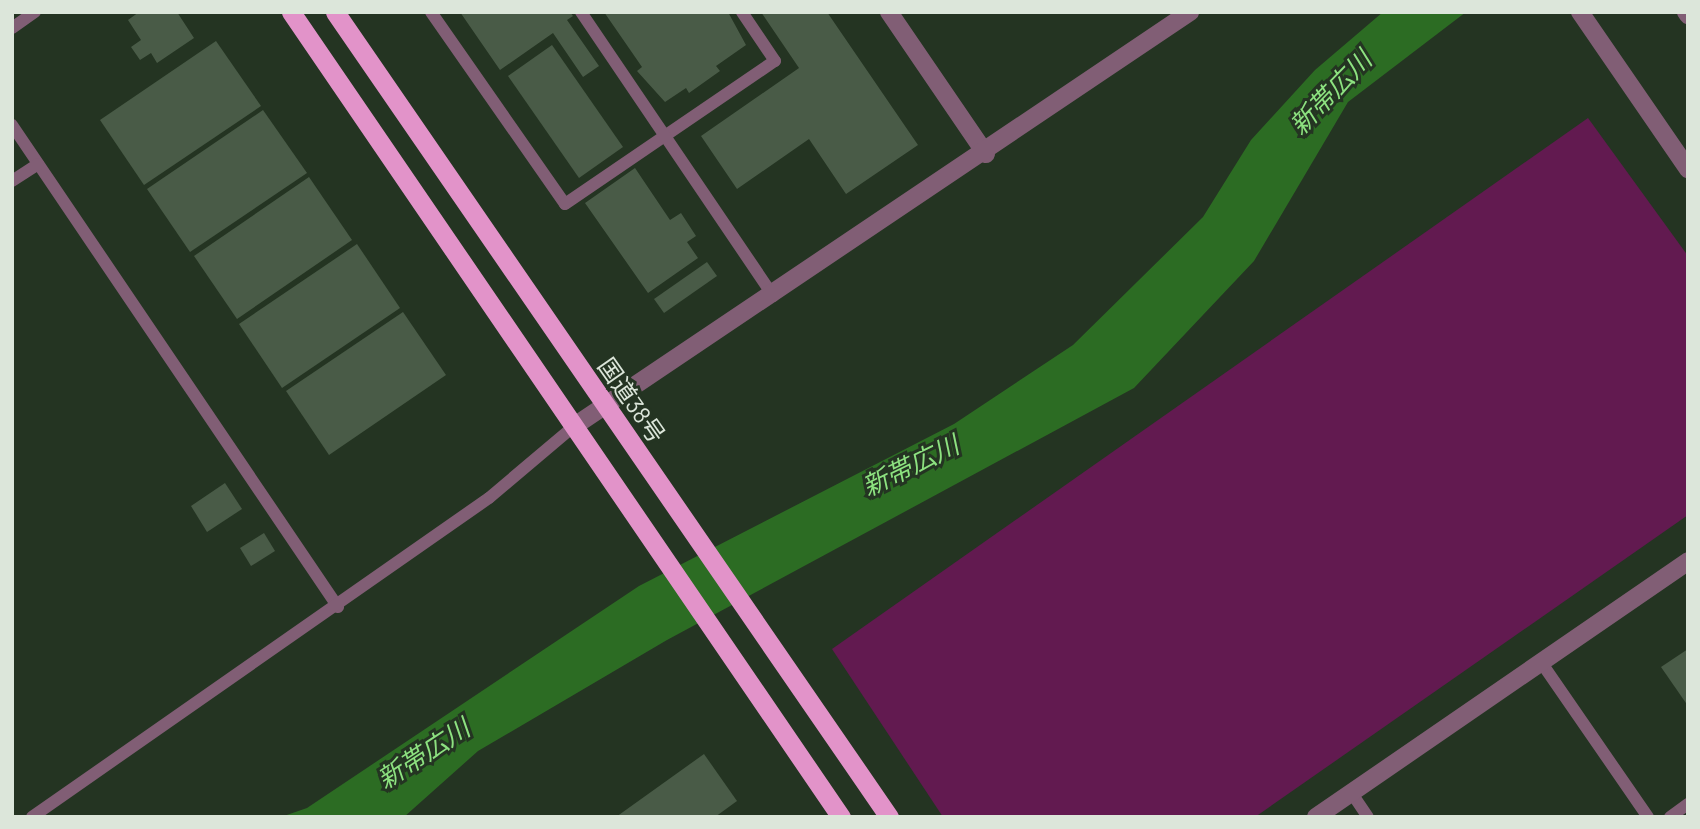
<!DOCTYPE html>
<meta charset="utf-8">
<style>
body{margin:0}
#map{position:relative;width:1700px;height:829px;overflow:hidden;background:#243422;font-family:Barlow,"Noto Sans JP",sans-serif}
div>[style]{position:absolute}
.green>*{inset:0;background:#621a50}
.water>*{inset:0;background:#2c6c23}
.building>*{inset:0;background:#495b47}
.service>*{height:12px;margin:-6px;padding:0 6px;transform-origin:6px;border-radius:6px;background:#815e75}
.minor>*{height:18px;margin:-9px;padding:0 9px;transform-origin:9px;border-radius:9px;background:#815e75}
.tertiary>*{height:18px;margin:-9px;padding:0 9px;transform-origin:9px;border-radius:9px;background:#815e75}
.trunk>*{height:19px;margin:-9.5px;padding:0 9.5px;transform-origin:9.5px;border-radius:9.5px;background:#e293c9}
span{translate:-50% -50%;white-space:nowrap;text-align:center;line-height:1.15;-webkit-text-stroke:6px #243422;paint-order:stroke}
.street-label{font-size:24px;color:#dce6da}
.water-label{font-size:26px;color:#8de280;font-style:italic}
.frame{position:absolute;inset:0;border:14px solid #dce6da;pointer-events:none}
</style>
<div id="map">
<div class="green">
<i style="clip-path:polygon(1588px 118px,1688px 256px,1688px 515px,1255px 817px,943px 817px,832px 649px)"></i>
</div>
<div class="water">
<i style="clip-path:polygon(1383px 12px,1466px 12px,1348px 102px,1254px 261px,1134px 388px,667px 640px,478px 751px,404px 817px,281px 817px,307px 808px,639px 586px,954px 424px,1073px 345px,1203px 217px,1251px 140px,1315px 70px)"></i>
</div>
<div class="building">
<i style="clip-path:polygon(139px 12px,177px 12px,194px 38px,157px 63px,151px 53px,140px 60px,131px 47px,141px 40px,128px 20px)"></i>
<i style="clip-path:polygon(460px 12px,570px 12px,573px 16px,567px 20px,599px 66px,583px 77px,553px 33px,500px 70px)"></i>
<i style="clip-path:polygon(604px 12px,728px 12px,746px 45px,716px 66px,720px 71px,689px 93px,686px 88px,665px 102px,637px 71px,642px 67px)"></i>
<i style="clip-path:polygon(761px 12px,827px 12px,918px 145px,846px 194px,809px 139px,737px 189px,701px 136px,799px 68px)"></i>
<i style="clip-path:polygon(216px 41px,261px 106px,144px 185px,100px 120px)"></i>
<i style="clip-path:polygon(552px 45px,623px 147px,579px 178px,508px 76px)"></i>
<i style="clip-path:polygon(263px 110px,307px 173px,190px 252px,147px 189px)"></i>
<i style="clip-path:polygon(635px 168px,670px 220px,681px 213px,696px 236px,687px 242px,698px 258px,648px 293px,585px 203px)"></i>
<i style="clip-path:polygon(309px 177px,352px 240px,237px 319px,194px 256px)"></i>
<i style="clip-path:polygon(357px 244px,400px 308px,282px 388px,239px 324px)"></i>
<i style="clip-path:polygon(707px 262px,717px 276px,664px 313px,654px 299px)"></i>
<i style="clip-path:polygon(403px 312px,446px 375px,329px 455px,286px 391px)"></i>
<i style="clip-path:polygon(225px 483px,242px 509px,207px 532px,191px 506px)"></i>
<i style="clip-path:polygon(264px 533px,275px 551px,251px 566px,240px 548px)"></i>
<i style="clip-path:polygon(1688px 649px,1688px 706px,1661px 667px)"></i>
<i style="clip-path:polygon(704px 754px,737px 801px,715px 817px,616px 817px)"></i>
</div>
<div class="service">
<i style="left:431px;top:12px;width:234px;rotate:55.1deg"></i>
<i style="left:565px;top:204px;width:254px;rotate:-34.3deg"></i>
<i style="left:775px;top:61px;width:59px;rotate:-124deg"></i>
<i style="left:581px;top:12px;width:343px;rotate:55.9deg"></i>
<i style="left:12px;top:28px;width:28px;rotate:-35deg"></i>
<i style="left:12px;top:125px;width:582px;rotate:55.93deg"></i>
<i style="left:12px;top:181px;width:31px;rotate:-33deg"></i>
<i style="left:1541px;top:662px;width:188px;rotate:55.4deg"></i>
<i style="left:1351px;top:792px;width:30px;rotate:56deg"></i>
<i style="left:32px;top:817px;width:557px;rotate:-34.92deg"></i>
<i style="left:489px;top:498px;width:110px;rotate:-40.2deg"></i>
<i style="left:1670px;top:817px;width:22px;rotate:-36deg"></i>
</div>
<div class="minor">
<i style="left:889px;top:12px;width:172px;rotate:55.7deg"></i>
<i style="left:573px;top:427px;width:744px;rotate:-33.93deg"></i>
<i style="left:1316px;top:817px;width:452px;rotate:-34.5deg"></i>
</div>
<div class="tertiary">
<i style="left:1580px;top:12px;width:191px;rotate:55.5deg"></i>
<i style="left:1686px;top:12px;width:4px;rotate:56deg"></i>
</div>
<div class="trunk">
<i style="left:291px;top:12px;width:975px;rotate:55.66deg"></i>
<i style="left:335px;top:12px;width:977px;rotate:55.46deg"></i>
</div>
<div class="street-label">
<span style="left:632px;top:400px;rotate:55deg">国道38号</span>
</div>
<div class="water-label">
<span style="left:1330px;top:92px;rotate:-46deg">新帯広川</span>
<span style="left:910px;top:465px;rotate:-26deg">新帯広川</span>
<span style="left:423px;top:753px;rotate:-33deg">新帯広川</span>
</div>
<div class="frame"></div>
</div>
